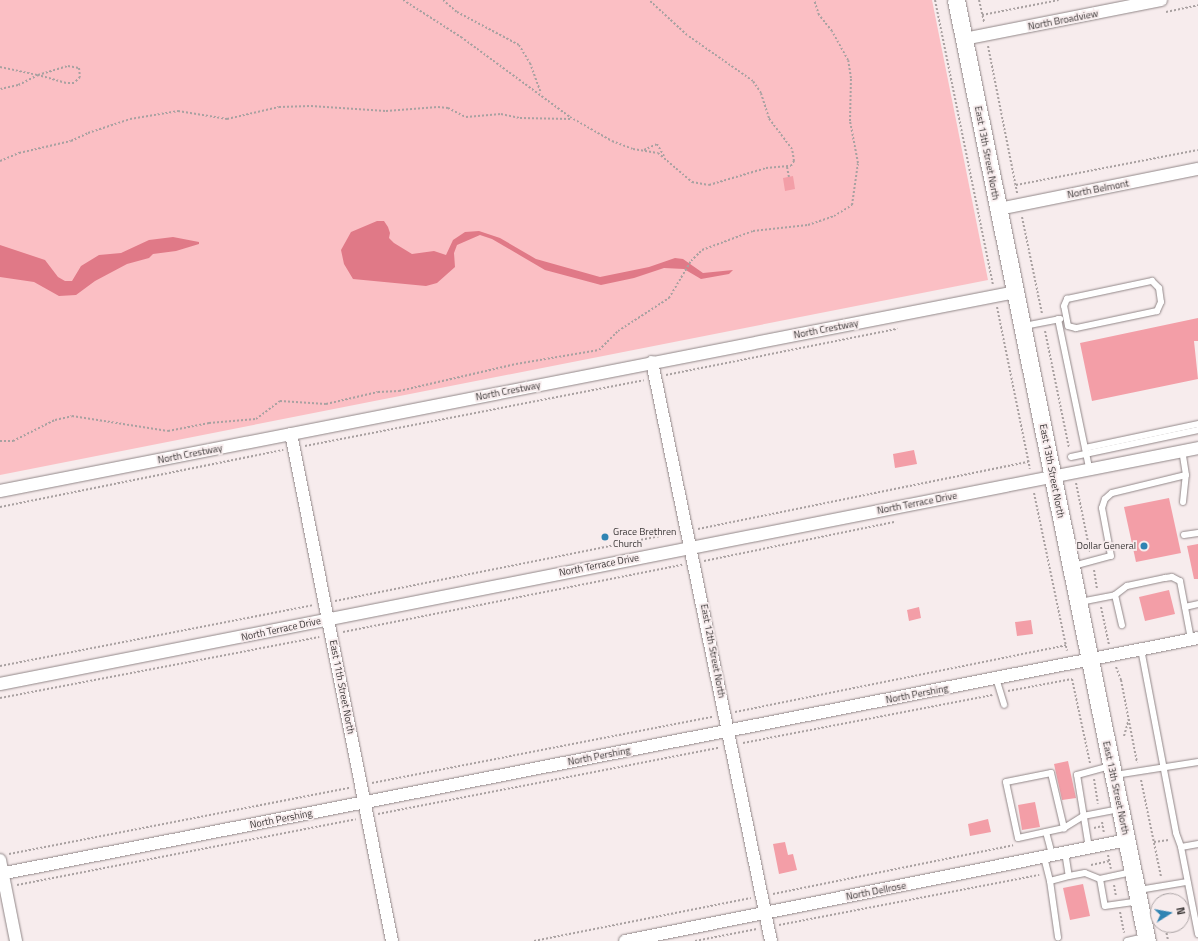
<!DOCTYPE html>
<style>
body{margin:0}
#map{position:relative;width:1198px;height:941px;overflow:hidden;background:#f7eced;font-family:"Titillium Web",sans-serif}
div>[style]{position:absolute}
.green>*{inset:0;background:#fbbfc4}
.water>*{inset:0;background:#e07987}
.building>*{inset:0;background:#f39ea7}
.path>*{height:2px;margin-top:-1px;transform-origin:0;background:repeating-linear-gradient(90deg,#a9a1a1 0 2px,transparent 0 4px)}
.roads{filter:drop-shadow(0 0 1px #918788) drop-shadow(0 0 1px #918788)}
.lane>*{height:6px;margin:-3px;padding:0 3px;transform-origin:3px;border-radius:3px;background:#fff}
.street>*{height:12px;margin:-6px;padding:0 6px;transform-origin:6px;border-radius:6px;background:#fff}
.secondary>*{height:17px;margin:-8.5px;padding:0 8.5px;transform-origin:8.5px;border-radius:8.5px;background:#fff}
.dots>*{width:11px;height:11px;translate:-50% -50%;box-sizing:border-box;border:2px solid #f7eced;border-radius:50%}
span{translate:-50% -50%;white-space:nowrap;text-align:center;line-height:1.15;-webkit-text-stroke:3.5px #f7eced;paint-order:stroke}
.street-label{font-size:10px;color:#3c3838}
.poi-label{font-size:10px;color:#3c3838}
.left{translate:0 -50%;text-align:left}
.right{translate:-100% -50%;text-align:right}
.north{position:absolute;left:1150px;top:893px;width:40px;height:40px;box-sizing:border-box;background:#f7eced;border:1px solid #aca4a5;border-radius:50%;rotate:79deg;font-size:11px;font-weight:700;line-height:16px;text-align:center;color:#3c3838}
.north::after{content:'';display:block;margin:auto;width:14px;height:18px;background:#2f84b3;clip-path:polygon(50% 0,100% 100%,50% 72%,0 100%)}
</style>
<div id="map">
<div class="green">
<i style="clip-path:polygon(0 0,932px 0,988px 280px,0 475px)"></i>
</div>
<div class="water">
<i style="clip-path:polygon(377px 221px,384px 221px,388px 227px,390px 233px,389px 238px,394px 243px,412px 254px,434px 251px,446px 255px,453px 240px,465px 232px,479px 231px,500px 238px,536px 259px,600px 277px,649px 267px,675px 258px,683px 259px,703px 273px,733px 270px,729px 274px,701px 279px,684px 269px,664px 268px,634px 278px,601px 285px,545px 270px,492px 239px,480px 235px,457px 245px,454px 253px,455px 267px,437px 283px,426px 286px,353px 279px,344px 264px,341px 250px,351px 232px)"></i>
<i style="clip-path:polygon(173px 237px,199px 242px,199px 244px,176px 251px,153px 254px,149px 258px,127px 264px,95px 281px,76px 295px,59px 296px,34px 282px,0 277px,0 245px,45px 260px,58px 277px,65px 281px,72px 281px,81px 266px,99px 255px,121px 253px,149px 240px)"></i>
</div>
<div class="building">
<i style="clip-path:polygon(793px 176px,795px 189px,785px 191px,783px 178px)"></i>
<i style="clip-path:polygon(1198px 318px,1198px 341px,1194px 341px,1198px 379px,1092px 401px,1080px 343px)"></i>
<i style="clip-path:polygon(914px 450px,917px 464px,895px 468px,893px 454px)"></i>
<i style="clip-path:polygon(1169px 498px,1181px 553px,1136px 562px,1124px 507px)"></i>
<i style="clip-path:polygon(1198px 544px,1198px 579px,1194px 579px,1187px 546px)"></i>
<i style="clip-path:polygon(1169px 590px,1175px 614px,1145px 621px,1139px 597px)"></i>
<i style="clip-path:polygon(919px 607px,921px 618px,909px 621px,907px 610px)"></i>
<i style="clip-path:polygon(1031px 620px,1033px 634px,1017px 636px,1015px 622px)"></i>
<i style="clip-path:polygon(1068px 761px,1076px 798px,1062px 800px,1054px 764px)"></i>
<i style="clip-path:polygon(1035px 802px,1040px 827px,1022px 830px,1018px 805px)"></i>
<i style="clip-path:polygon(988px 819px,991px 832px,970px 836px,968px 824px)"></i>
<i style="clip-path:polygon(785px 842px,788px 855px,793px 854px,797px 870px,779px 874px,773px 844px)"></i>
<i style="clip-path:polygon(1083px 884px,1090px 916px,1070px 920px,1063px 888px)"></i>
</div>
<div class="path">
<i style="left:403px;top:0;width:69px;rotate:32.5deg"></i>
<i style="left:461px;top:37px;width:135px;rotate:36.3deg"></i>
<i style="left:570px;top:117px;width:48px;rotate:29.7deg"></i>
<i style="left:612px;top:141px;width:22px;rotate:21deg"></i>
<i style="left:633px;top:149px;width:25px;rotate:9deg"></i>
<i style="left:658px;top:153px;width:45px;rotate:40.5deg"></i>
<i style="left:692px;top:182px;width:17px;rotate:10deg"></i>
<i style="left:709px;top:185px;width:59px;rotate:-16.6deg"></i>
<i style="left:766px;top:168px;width:25px;rotate:-5deg"></i>
<i style="left:791px;top:166px;width:6px;rotate:-59deg"></i>
<i style="left:794px;top:161px;width:12px;rotate:-99deg"></i>
<i style="left:792px;top:149px;width:39px;rotate:-127deg"></i>
<i style="left:769px;top:118px;width:26px;rotate:-108deg"></i>
<i style="left:761px;top:93px;width:14px;rotate:-124deg"></i>
<i style="left:753px;top:81px;width:80px;rotate:-145.1deg"></i>
<i style="left:687px;top:35px;width:52px;rotate:-137.4deg"></i>
<i style="left:443px;top:0;width:18px;rotate:41deg"></i>
<i style="left:457px;top:12px;width:70px;rotate:28deg"></i>
<i style="left:519px;top:45px;width:21px;rotate:59deg"></i>
<i style="left:530px;top:63px;width:32px;rotate:70deg"></i>
<i style="left:935px;top:0;width:291px;rotate:78.5deg"></i>
<i style="left:979px;top:0;width:23px;rotate:77deg"></i>
<i style="left:1166px;top:12px;width:33px;rotate:-12deg"></i>
<i style="left:982px;top:15px;width:78px;rotate:-11deg"></i>
<i style="left:988px;top:46px;width:150px;rotate:78.8deg"></i>
<i style="left:68px;top:66px;width:11px;rotate:10deg"></i>
<i style="left:79px;top:68px;width:9px;rotate:84deg"></i>
<i style="left:80px;top:77px;width:8px;rotate:135deg"></i>
<i style="left:74px;top:83px;width:8px;rotate:180deg"></i>
<i style="left:66px;top:83px;width:29px;rotate:-164deg"></i>
<i style="left:38px;top:75px;width:31px;rotate:-17deg"></i>
<i style="left:0;top:67px;width:39px;rotate:12deg"></i>
<i style="left:38px;top:75px;width:22px;rotate:153deg"></i>
<i style="left:18px;top:85px;width:18px;rotate:167deg"></i>
<i style="left:644px;top:150px;width:14px;rotate:-25deg"></i>
<i style="left:657px;top:144px;width:14px;rotate:60deg"></i>
<i style="left:0;top:161px;width:21px;rotate:-23deg"></i>
<i style="left:19px;top:153px;width:53px;rotate:-13deg"></i>
<i style="left:71px;top:141px;width:19px;rotate:-25deg"></i>
<i style="left:88px;top:133px;width:44px;rotate:-18.4deg"></i>
<i style="left:130px;top:119px;width:49px;rotate:-9.5deg"></i>
<i style="left:178px;top:111px;width:50px;rotate:9.3deg"></i>
<i style="left:227px;top:119px;width:53px;rotate:-13deg"></i>
<i style="left:279px;top:107px;width:32px;rotate:-2deg"></i>
<i style="left:311px;top:106px;width:75px;rotate:3.8deg"></i>
<i style="left:386px;top:111px;width:52px;rotate:-4.4deg"></i>
<i style="left:438px;top:107px;width:10px;rotate:6deg"></i>
<i style="left:448px;top:108px;width:20px;rotate:27deg"></i>
<i style="left:466px;top:117px;width:35px;rotate:-5deg"></i>
<i style="left:501px;top:114px;width:19px;rotate:12deg"></i>
<i style="left:520px;top:118px;width:51px;rotate:1.1deg"></i>
<i style="left:787px;top:167px;width:10px;rotate:79deg"></i>
<i style="left:1016px;top:185px;width:185px;rotate:-10.9deg"></i>
<i style="left:1022px;top:217px;width:99px;rotate:78.3deg"></i>
<i style="left:997px;top:307px;width:165px;rotate:78.5deg"></i>
<i style="left:1045px;top:331px;width:119px;rotate:78.4deg"></i>
<i style="left:666px;top:375px;width:236px;rotate:-11.3deg"></i>
<i style="left:0;top:441px;width:13px"></i>
<i style="left:13px;top:441px;width:47px;rotate:-26.6deg"></i>
<i style="left:55px;top:420px;width:17px;rotate:-13deg"></i>
<i style="left:72px;top:416px;width:97px;rotate:8.9deg"></i>
<i style="left:168px;top:431px;width:42px;rotate:-11deg"></i>
<i style="left:209px;top:423px;width:47px;rotate:-4.9deg"></i>
<i style="left:256px;top:419px;width:30px;rotate:-37deg"></i>
<i style="left:280px;top:401px;width:46px;rotate:3.7deg"></i>
<i style="left:326px;top:404px;width:53px;rotate:-13deg"></i>
<i style="left:378px;top:392px;width:21px;rotate:-3deg"></i>
<i style="left:399px;top:391px;width:120px;rotate:-13deg"></i>
<i style="left:516px;top:364px;width:84px;rotate:-9.6deg"></i>
<i style="left:599px;top:350px;width:27px;rotate:-45deg"></i>
<i style="left:618px;top:331px;width:61px;rotate:-32.9deg"></i>
<i style="left:669px;top:298px;width:43px;rotate:-59.3deg"></i>
<i style="left:691px;top:261px;width:16px;rotate:-45deg"></i>
<i style="left:702px;top:250px;width:54px;rotate:-20.4deg"></i>
<i style="left:753px;top:231px;width:55px;rotate:-6.2deg"></i>
<i style="left:808px;top:225px;width:28px;rotate:-19deg"></i>
<i style="left:834px;top:216px;width:21px;rotate:-31deg"></i>
<i style="left:852px;top:205px;width:42px;rotate:-81.9deg"></i>
<i style="left:858px;top:163px;width:43px;rotate:-100.8deg"></i>
<i style="left:850px;top:121px;width:43px;rotate:-88.7deg"></i>
<i style="left:851px;top:78px;width:18px;rotate:-99deg"></i>
<i style="left:848px;top:60px;width:33px;rotate:-119deg"></i>
<i style="left:832px;top:31px;width:21px;rotate:-129deg"></i>
<i style="left:819px;top:15px;width:16px;rotate:-108deg"></i>
<i style="left:305px;top:446px;width:345px;rotate:-11deg"></i>
<i style="left:1076px;top:483px;width:70px;rotate:78.5deg"></i>
<i style="left:1034px;top:493px;width:161px;rotate:78.2deg"></i>
<i style="left:0;top:507px;width:289px;rotate:-11.4deg"></i>
<i style="left:698px;top:529px;width:337px;rotate:-11.5deg"></i>
<i style="left:704px;top:561px;width:194px;rotate:-11.6deg"></i>
<i style="left:1094px;top:570px;width:19px;rotate:81deg"></i>
<i style="left:335px;top:601px;width:348px;rotate:-11.3deg"></i>
<i style="left:1101px;top:607px;width:38px;rotate:78deg"></i>
<i style="left:343px;top:632px;width:346px;rotate:-11.2deg"></i>
<i style="left:0;top:666px;width:319px;rotate:-11deg"></i>
<i style="left:1116px;top:667px;width:14px;rotate:69deg"></i>
<i style="left:1121px;top:680px;width:84px;rotate:79deg"></i>
<i style="left:1072px;top:679px;width:86px;rotate:77.9deg"></i>
<i style="left:1008px;top:691px;width:65px;rotate:-10.6deg"></i>
<i style="left:0;top:698px;width:325px;rotate:-10.8deg"></i>
<i style="left:735px;top:712px;width:338px;rotate:-11.4deg"></i>
<i style="left:1124px;top:736px;width:19px;rotate:-74deg"></i>
<i style="left:743px;top:743px;width:254px;rotate:-10.9deg"></i>
<i style="left:1094px;top:779px;width:25px;rotate:81deg"></i>
<i style="left:1141px;top:780px;width:99px;rotate:78.3deg"></i>
<i style="left:372px;top:783px;width:347px;rotate:-11deg"></i>
<i style="left:378px;top:814px;width:347px;rotate:-11deg"></i>
<i style="left:1102px;top:822px;width:11px;rotate:80deg"></i>
<i style="left:1094px;top:828px;width:9px;rotate:-13deg"></i>
<i style="left:1154px;top:842px;width:15px;rotate:-8deg"></i>
<i style="left:9px;top:854px;width:347px;rotate:-11deg"></i>
<i style="left:1108px;top:855px;width:14px;rotate:78deg"></i>
<i style="left:1091px;top:865px;width:19px;rotate:-12deg"></i>
<i style="left:17px;top:885px;width:345px;rotate:-11deg"></i>
<i style="left:1114px;top:885px;width:11px;rotate:80deg"></i>
<i style="left:773px;top:894px;width:245px;rotate:-11.5deg"></i>
<i style="left:1164px;top:894px;width:7px;rotate:90deg"></i>
<i style="left:1120px;top:912px;width:21px;rotate:79deg"></i>
<i style="left:779px;top:925px;width:265px;rotate:-10.9deg"></i>
<i style="left:1165px;top:925px;width:16px;rotate:79deg"></i>
<i style="left:534px;top:941px;width:221px;rotate:-11.2deg"></i>
<i style="left:695px;top:941px;width:63px;rotate:-11deg"></i>
</div>
<div class="roads">
<div class="lane">
<i style="left:1152px;top:281px;width:10px;rotate:45deg"></i>
<i style="left:1159px;top:288px;width:14px;rotate:82deg"></i>
<i style="left:1161px;top:302px;width:10px;rotate:114deg"></i>
<i style="left:1157px;top:311px;width:83px;rotate:168.1deg"></i>
<i style="left:1076px;top:328px;width:8px;rotate:-166deg"></i>
<i style="left:1068px;top:326px;width:20px;rotate:-101deg"></i>
<i style="left:1064px;top:306px;width:8px;rotate:-67deg"></i>
<i style="left:1067px;top:299px;width:87px;rotate:-12deg"></i>
<i style="left:1058px;top:319px;width:152px;rotate:78.2deg"></i>
<i style="left:1024px;top:326px;width:37px;rotate:-11deg"></i>
<i style="left:1085px;top:448px;width:116px;rotate:-12deg"></i>
<i style="left:1071px;top:457px;width:130px;rotate:-12deg"></i>
<i style="left:1183px;top:502px;width:27px;rotate:-84deg"></i>
<i style="left:1184px;top:535px;width:14px;rotate:-8deg"></i>
<i style="left:1073px;top:566px;width:39px;rotate:-15deg"></i>
<i style="left:1111px;top:556px;width:49px;rotate:-100.6deg"></i>
<i style="left:1102px;top:508px;width:9px;rotate:-72deg"></i>
<i style="left:1105px;top:499px;width:9px;rotate:-41deg"></i>
<i style="left:1112px;top:493px;width:76px;rotate:-13.7deg"></i>
<i style="left:1186px;top:475px;width:25px;rotate:-99deg"></i>
<i style="left:1115px;top:595px;width:15px;rotate:-37deg"></i>
<i style="left:1127px;top:586px;width:39px;rotate:-12deg"></i>
<i style="left:1165px;top:578px;width:7px;rotate:-8deg"></i>
<i style="left:1172px;top:577px;width:9px;rotate:27deg"></i>
<i style="left:1180px;top:581px;width:59px;rotate:79.3deg"></i>
<i style="left:1080px;top:602px;width:36px;rotate:-11deg"></i>
<i style="left:1115px;top:595px;width:31px;rotate:77deg"></i>
<i style="left:1185px;top:607px;width:13px;rotate:-13deg"></i>
<i style="left:1141px;top:649px;width:187px;rotate:79.2deg"></i>
<i style="left:1176px;top:833px;width:15px;rotate:70deg"></i>
<i style="left:996px;top:678px;width:28px;rotate:73deg"></i>
<i style="left:1115px;top:775px;width:84px;rotate:-8.9deg"></i>
<i style="left:1064px;top:828px;width:47px;rotate:167.7deg"></i>
<i style="left:1018px;top:838px;width:57px;rotate:-102.1deg"></i>
<i style="left:1006px;top:782px;width:46px;rotate:-11.3deg"></i>
<i style="left:1051px;top:773px;width:57px;rotate:76.7deg"></i>
<i style="left:1064px;top:828px;width:22px;rotate:-32deg"></i>
<i style="left:1083px;top:816px;width:37px;rotate:-11deg"></i>
<i style="left:1046px;top:832px;width:24px;rotate:75deg"></i>
<i style="left:1198px;top:844px;width:17px;rotate:170deg"></i>
<i style="left:1181px;top:847px;width:89px;rotate:78.9deg"></i>
<i style="left:1089px;top:848px;width:74px;rotate:-99.3deg"></i>
<i style="left:1077px;top:775px;width:34px;rotate:-15deg"></i>
<i style="left:1065px;top:852px;width:24px;rotate:81deg"></i>
<i style="left:1069px;top:876px;width:16px;rotate:-11deg"></i>
<i style="left:1085px;top:873px;width:16px;rotate:22deg"></i>
<i style="left:1044px;top:857px;width:25px;rotate:76deg"></i>
<i style="left:1050px;top:881px;width:20px;rotate:-15deg"></i>
<i style="left:1132px;top:872px;width:33px;rotate:168deg"></i>
<i style="left:1100px;top:879px;width:27px;rotate:80deg"></i>
<i style="left:1105px;top:906px;width:34px;rotate:-8deg"></i>
<i style="left:1050px;top:881px;width:57px;rotate:81.9deg"></i>
<i style="left:1139px;top:890px;width:49px;rotate:-9.5deg"></i>
<i style="left:1127px;top:941px;width:18px;rotate:-13deg"></i>
</div>
<div class="street">
<i style="left:964px;top:39px;width:201px;rotate:-11.2deg"></i>
<i style="left:999px;top:209px;width:203px;rotate:-11.4deg"></i>
<i style="left:652px;top:362px;width:591px;rotate:78.39deg"></i>
<i style="left:291px;top:434px;width:517px;rotate:78.73deg"></i>
<i style="left:0;top:491px;width:1034px;rotate:-11.09deg"></i>
<i style="left:0;top:684px;width:1221px;rotate:-11.14deg"></i>
<i style="left:0;top:860px;width:83px;rotate:78.8deg"></i>
<i style="left:0;top:874px;width:1221px;rotate:-11.14deg"></i>
<i style="left:625px;top:941px;width:512px;rotate:-11.38deg"></i>
</div>
<div class="secondary">
<i style="left:956px;top:0;width:960px;rotate:78.53deg"></i>
</div>
</div>
<div class="dots">
<i style="left:605px;top:537px;background:#2f84b3"></i>
<i style="left:1144px;top:546px;background:#2f84b3"></i>
</div>
<div class="street-label">
<span style="left:1063px;top:20px;rotate:-11deg">North Broadview</span>
<span style="left:987px;top:153px;rotate:79deg">East 13th Street North</span>
<span style="left:1098px;top:189px;rotate:-11deg">North Belmont</span>
<span style="left:826px;top:329px;rotate:-11deg">North Crestway</span>
<span style="left:508px;top:391px;rotate:-11deg">North Crestway</span>
<span style="left:190px;top:454px;rotate:-11deg">North Crestway</span>
<span style="left:1052px;top:471px;rotate:79deg">East 13th Street North</span>
<span style="left:917px;top:503px;rotate:-11deg">North Terrace Drive</span>
<span style="left:599px;top:565px;rotate:-11deg">North Terrace Drive</span>
<span style="left:281px;top:629px;rotate:-12deg">North Terrace Drive</span>
<span style="left:713px;top:651px;rotate:79deg">East 12th Street North</span>
<span style="left:342px;top:687px;rotate:79deg">East 11th Street North</span>
<span style="left:917px;top:694px;rotate:-11deg">North Pershing</span>
<span style="left:599px;top:756px;rotate:-11deg">North Pershing</span>
<span style="left:1116px;top:788px;rotate:78deg">East 13th Street North</span>
<span style="left:281px;top:819px;rotate:-11deg">North Pershing</span>
<span style="left:876px;top:891px;rotate:-11deg">North Dellrose</span>
</div>
<div class="poi-label">
<span class="left" style="left:613px;top:537px">Grace Brethren<br>Church</span>
<span class="right" style="left:1136px;top:546px">Dollar General</span>
</div>
<div class="north">N</div>
</div>
